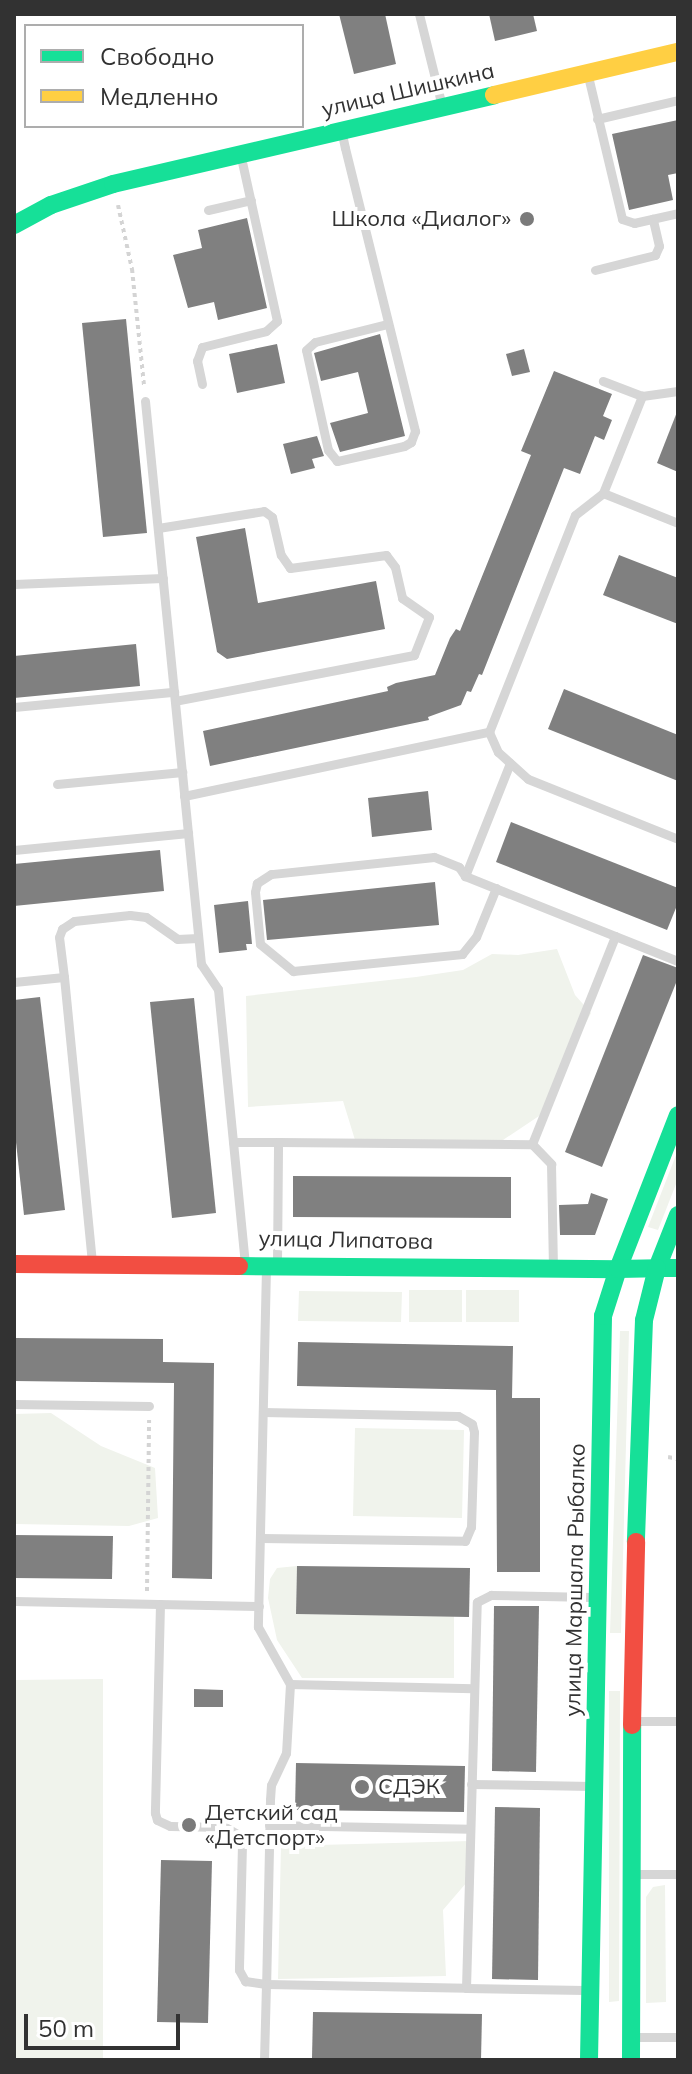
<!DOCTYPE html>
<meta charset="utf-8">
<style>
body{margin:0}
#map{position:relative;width:692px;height:2074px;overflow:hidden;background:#fff;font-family:Mulish,sans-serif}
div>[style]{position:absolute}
.green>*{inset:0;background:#f0f3ec}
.building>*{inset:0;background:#808080}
.path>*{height:4px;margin-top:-2px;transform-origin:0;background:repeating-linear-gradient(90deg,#d4d4d4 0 4px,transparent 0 8px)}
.lane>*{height:9px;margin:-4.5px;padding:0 4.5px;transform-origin:4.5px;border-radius:4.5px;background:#d6d6d6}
.fast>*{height:18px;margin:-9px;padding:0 9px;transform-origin:9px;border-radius:9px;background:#16e098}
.slow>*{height:18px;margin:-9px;padding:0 9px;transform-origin:9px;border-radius:9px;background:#ffcf43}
.jam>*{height:18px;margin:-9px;padding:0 9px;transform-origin:9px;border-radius:9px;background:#f24e42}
.dots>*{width:22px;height:22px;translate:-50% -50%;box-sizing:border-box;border:4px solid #fff;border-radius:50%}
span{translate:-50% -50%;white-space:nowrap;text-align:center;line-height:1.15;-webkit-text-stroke:8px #fff;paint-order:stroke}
.street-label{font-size:22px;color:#323232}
.poi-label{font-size:22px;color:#323232}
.right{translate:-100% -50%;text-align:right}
.left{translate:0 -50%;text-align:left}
.frame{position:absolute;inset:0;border:16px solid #323232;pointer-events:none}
.legend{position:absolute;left:24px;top:24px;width:280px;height:104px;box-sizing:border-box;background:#fff;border:2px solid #adadad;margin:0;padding:10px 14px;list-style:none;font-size:24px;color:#323232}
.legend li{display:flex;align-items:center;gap:16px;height:40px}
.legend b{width:40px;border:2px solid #adadad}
.scale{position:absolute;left:24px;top:2014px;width:156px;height:36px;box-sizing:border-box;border:4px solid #323232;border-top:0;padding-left:10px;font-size:24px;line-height:28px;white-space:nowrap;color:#323232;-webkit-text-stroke:6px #fff;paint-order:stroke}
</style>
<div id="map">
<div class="green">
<i style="clip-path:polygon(557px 949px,575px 995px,591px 1013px,539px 1116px,497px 1144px,355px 1140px,343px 1101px,248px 1107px,246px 996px,416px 977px,463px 970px,492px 954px,518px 955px)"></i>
<i style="clip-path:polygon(678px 1150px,678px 1179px,658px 1230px,648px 1227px)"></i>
<i style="clip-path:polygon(409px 1290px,462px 1290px,462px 1322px,409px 1322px)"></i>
<i style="clip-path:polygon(466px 1290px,519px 1290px,519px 1322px,466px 1322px)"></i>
<i style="clip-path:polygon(299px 1291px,402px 1292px,401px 1322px,298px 1321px)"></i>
<i style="clip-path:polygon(620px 1331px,629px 1331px,621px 1633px,610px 1633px)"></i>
<i style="clip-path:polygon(51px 1413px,101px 1446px,155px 1468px,158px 1518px,129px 1526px,14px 1524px,14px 1414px)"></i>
<i style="clip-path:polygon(355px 1428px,464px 1430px,462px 1518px,353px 1516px)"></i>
<i style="clip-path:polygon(297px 1566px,296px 1614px,454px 1616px,454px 1678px,302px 1678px,277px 1640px,268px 1598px,270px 1579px,277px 1568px)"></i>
<i style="clip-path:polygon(103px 1679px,103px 2060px,14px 2060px,14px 1680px)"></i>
<i style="clip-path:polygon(609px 1691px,620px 1691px,619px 2001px,609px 2002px)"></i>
<i style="clip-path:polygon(470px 1841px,467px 1882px,443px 1910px,446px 1976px,278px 1979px,281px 1846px)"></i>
<i style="clip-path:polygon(665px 1885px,666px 2002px,646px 2003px,646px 1897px,653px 1887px)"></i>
</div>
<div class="building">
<i style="clip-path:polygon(339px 14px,385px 14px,396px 64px,354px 74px)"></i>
<i style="clip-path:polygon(489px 14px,533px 14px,537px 31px,495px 41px)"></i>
<i style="clip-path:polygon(678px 120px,678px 173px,668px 175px,673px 200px,629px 210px,612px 134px)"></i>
<i style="clip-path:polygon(247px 218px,267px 308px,218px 320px,214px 302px,188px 308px,173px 255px,202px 248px,198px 230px)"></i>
<i style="clip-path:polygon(126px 319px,147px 533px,103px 537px,82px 323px)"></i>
<i style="clip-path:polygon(380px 334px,405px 436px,340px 452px,330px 423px,368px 413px,358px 372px,321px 381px,314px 353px)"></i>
<i style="clip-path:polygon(277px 344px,285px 383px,237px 393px,229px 354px)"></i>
<i style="clip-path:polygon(524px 349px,530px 372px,512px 376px,506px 354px)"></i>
<i style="clip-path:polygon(554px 371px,612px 394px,603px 416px,612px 420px,604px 440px,595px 436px,580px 474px,564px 468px,482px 675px,479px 674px,471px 692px,467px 691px,461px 705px,428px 717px,429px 720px,210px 766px,203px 731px,388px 691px,387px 687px,396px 683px,435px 675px,450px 638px,456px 629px,460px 631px,531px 455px,521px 451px)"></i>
<i style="clip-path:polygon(677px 412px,678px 412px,678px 472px,657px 463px)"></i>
<i style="clip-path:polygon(317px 436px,324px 456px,312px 459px,315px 468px,291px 474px,283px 444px)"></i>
<i style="clip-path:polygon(245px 528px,258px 603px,376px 581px,385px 629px,227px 659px,217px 652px,196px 537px)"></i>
<i style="clip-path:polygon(619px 555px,678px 578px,678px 624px,603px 595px)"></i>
<i style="clip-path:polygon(136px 644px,140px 686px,14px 698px,14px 656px)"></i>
<i style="clip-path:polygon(564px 689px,678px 735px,678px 781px,548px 729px)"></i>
<i style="clip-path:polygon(428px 791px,432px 830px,372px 837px,368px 798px)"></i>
<i style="clip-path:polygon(511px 822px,678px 888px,678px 903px,667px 930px,496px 862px)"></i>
<i style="clip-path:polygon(160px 850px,164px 891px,14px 906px,14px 864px)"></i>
<i style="clip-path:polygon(435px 882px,439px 925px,267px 940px,263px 900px)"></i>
<i style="clip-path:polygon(248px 901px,252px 944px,246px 944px,247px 950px,219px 953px,214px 905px)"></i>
<i style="clip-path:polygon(643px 955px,678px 968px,678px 978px,602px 1167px,565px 1152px)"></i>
<i style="clip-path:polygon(40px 997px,65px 1210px,24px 1215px,14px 1124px,14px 1000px)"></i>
<i style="clip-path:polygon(194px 998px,216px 1213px,172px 1218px,150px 1002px)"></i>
<i style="clip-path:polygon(293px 1176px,511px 1177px,511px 1218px,293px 1217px)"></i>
<i style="clip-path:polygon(591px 1193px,608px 1199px,595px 1235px,560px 1235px,559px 1205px,588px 1204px)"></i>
<i style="clip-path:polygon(14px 1338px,163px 1339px,163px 1362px,214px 1363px,212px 1579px,172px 1578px,174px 1383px,14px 1381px)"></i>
<i style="clip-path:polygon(298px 1342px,513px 1346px,512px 1398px,540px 1398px,540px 1572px,497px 1572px,496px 1390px,297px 1386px)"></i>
<i style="clip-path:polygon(14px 1535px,113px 1536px,112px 1579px,14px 1578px)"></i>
<i style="clip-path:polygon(297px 1566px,470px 1568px,469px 1617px,296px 1614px)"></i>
<i style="clip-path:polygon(494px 1606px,539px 1606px,536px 1772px,492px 1771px)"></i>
<i style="clip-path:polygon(194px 1689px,223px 1690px,223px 1707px,194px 1707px)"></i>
<i style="clip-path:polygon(296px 1763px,465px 1766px,464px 1812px,295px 1810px)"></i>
<i style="clip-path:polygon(495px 1807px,540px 1808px,538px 1980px,492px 1979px)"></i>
<i style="clip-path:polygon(161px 1860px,212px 1861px,208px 2023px,157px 2022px)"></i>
<i style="clip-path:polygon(313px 2012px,482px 2014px,481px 2060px,312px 2058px)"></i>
</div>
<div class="path">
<i style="left:118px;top:205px;width:66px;rotate:77.7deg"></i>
<i style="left:132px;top:269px;width:118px;rotate:84.1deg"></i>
<i style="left:668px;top:1457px;width:10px;rotate:11deg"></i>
<i style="left:147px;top:1591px;width:171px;rotate:-89.3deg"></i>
</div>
<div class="lane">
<i style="left:419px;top:14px;width:95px;rotate:76deg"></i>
<i style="left:588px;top:76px;width:147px;rotate:76.6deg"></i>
<i style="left:622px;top:219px;width:13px;rotate:18deg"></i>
<i style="left:634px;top:223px;width:45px;rotate:-12.8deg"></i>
<i style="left:597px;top:119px;width:83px;rotate:-13.2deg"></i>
<i style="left:342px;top:134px;width:14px;rotate:78deg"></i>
<i style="left:345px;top:148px;width:292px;rotate:76.1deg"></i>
<i style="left:415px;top:431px;width:12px;rotate:110deg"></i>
<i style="left:411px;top:442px;width:8px;rotate:150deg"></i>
<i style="left:404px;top:446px;width:69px;rotate:167.4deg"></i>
<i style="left:337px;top:461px;width:14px;rotate:-129deg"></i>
<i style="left:328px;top:450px;width:102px;rotate:-102.4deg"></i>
<i style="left:306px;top:350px;width:12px;rotate:-42deg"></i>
<i style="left:315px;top:342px;width:75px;rotate:-13.9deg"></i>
<i style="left:208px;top:210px;width:44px;rotate:-13.1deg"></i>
<i style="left:595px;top:270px;width:62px;rotate:-14deg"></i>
<i style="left:655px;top:255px;width:10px;rotate:-66deg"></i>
<i style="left:659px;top:246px;width:28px;rotate:-103deg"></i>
<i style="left:202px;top:384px;width:24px;rotate:-102deg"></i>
<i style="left:197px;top:361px;width:15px;rotate:-70deg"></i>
<i style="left:202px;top:347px;width:66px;rotate:-14deg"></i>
<i style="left:266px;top:331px;width:15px;rotate:-42deg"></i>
<i style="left:277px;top:321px;width:168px;rotate:-102.4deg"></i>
<i style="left:642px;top:396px;width:36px;rotate:-8deg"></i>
<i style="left:145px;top:401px;width:566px;rotate:84.32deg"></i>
<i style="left:201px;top:964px;width:30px;rotate:56deg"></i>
<i style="left:218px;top:989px;width:275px;rotate:84.4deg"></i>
<i style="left:603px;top:493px;width:81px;rotate:21.8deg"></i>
<i style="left:158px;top:528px;width:107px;rotate:-9.1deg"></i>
<i style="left:264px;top:511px;width:10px;rotate:37deg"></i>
<i style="left:272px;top:517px;width:39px;rotate:77deg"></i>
<i style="left:281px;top:555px;width:16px;rotate:55deg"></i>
<i style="left:290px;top:568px;width:97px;rotate:-7.7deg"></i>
<i style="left:386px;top:555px;width:15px;rotate:53deg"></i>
<i style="left:395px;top:567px;width:32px;rotate:77deg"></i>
<i style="left:402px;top:598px;width:33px;rotate:35deg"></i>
<i style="left:429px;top:617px;width:41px;rotate:111.5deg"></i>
<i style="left:414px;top:655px;width:243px;rotate:169.1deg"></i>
<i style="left:14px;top:584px;width:149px;rotate:-2.3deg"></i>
<i style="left:14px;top:707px;width:161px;rotate:-5.4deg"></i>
<i style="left:489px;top:732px;width:22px;rotate:66deg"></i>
<i style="left:498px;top:752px;width:40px;rotate:42deg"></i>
<i style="left:528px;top:779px;width:162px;rotate:21.8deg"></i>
<i style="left:510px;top:763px;width:122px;rotate:111.7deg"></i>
<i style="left:465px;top:876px;width:229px;rotate:21.8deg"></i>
<i style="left:57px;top:784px;width:126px;rotate:-5.5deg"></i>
<i style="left:184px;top:796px;width:312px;rotate:-11.9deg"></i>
<i style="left:489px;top:732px;width:233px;rotate:-68.4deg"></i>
<i style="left:575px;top:515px;width:36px;rotate:-38deg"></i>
<i style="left:603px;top:493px;width:105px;rotate:-68.1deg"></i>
<i style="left:642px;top:396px;width:42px;rotate:-159deg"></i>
<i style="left:14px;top:850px;width:175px;rotate:-5.6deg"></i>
<i style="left:465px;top:876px;width:11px;rotate:-124deg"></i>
<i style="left:459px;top:867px;width:27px;rotate:-158deg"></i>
<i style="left:434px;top:857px;width:164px;rotate:174deg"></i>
<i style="left:271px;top:874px;width:17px;rotate:147deg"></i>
<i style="left:257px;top:883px;width:9px;rotate:103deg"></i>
<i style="left:255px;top:892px;width:52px;rotate:84.5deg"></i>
<i style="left:260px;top:944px;width:43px;rotate:39.3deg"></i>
<i style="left:293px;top:971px;width:170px;rotate:-5.7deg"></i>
<i style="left:462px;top:954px;width:22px;rotate:-51deg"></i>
<i style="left:476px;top:937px;width:53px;rotate:-67.8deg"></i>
<i style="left:64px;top:977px;width:40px;rotate:-97.1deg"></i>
<i style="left:59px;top:937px;width:9px;rotate:-69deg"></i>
<i style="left:62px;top:929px;width:14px;rotate:-34deg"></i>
<i style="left:74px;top:921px;width:56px;rotate:-6.1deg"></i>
<i style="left:130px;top:915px;width:16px;rotate:7deg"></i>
<i style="left:146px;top:917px;width:38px;rotate:35deg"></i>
<i style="left:177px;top:939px;width:21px;rotate:-3deg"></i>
<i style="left:14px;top:982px;width:50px;rotate:-5.7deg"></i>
<i style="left:64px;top:977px;width:287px;rotate:84.4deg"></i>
<i style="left:233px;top:1142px;width:45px"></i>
<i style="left:532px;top:1144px;width:28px;rotate:46deg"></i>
<i style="left:551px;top:1164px;width:101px;rotate:88.9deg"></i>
<i style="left:277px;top:1263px;width:121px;rotate:-89.5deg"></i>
<i style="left:278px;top:1142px;width:254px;rotate:0.5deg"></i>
<i style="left:532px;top:1144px;width:224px;rotate:-68.2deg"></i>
<i style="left:266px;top:1268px;width:359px;rotate:91.3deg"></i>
<i style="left:258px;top:1627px;width:65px;rotate:60.7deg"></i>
<i style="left:290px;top:1684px;width:69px;rotate:93.3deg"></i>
<i style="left:286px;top:1753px;width:35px;rotate:115deg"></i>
<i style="left:271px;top:1785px;width:15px;rotate:94deg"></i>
<i style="left:270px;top:1800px;width:184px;rotate:91.2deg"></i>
<i style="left:266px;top:1984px;width:200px;rotate:1.1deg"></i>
<i style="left:14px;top:1404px;width:135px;rotate:0.8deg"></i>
<i style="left:261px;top:1538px;width:204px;rotate:0.8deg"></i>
<i style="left:465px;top:1541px;width:15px;rotate:-67deg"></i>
<i style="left:471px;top:1527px;width:95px;rotate:-88.2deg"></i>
<i style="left:474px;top:1432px;width:8px;rotate:-104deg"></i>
<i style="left:472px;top:1424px;width:16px;rotate:-150deg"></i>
<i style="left:458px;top:1416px;width:195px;rotate:-178.8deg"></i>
<i style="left:14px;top:1601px;width:245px;rotate:1.2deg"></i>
<i style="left:160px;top:1604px;width:209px;rotate:91.4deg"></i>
<i style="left:155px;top:1813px;width:7px;rotate:74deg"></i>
<i style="left:157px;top:1820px;width:14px;rotate:25deg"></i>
<i style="left:170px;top:1826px;width:55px;rotate:1deg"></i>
<i style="left:225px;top:1827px;width:16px;rotate:30deg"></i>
<i style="left:239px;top:1835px;width:9px;rotate:72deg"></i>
<i style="left:242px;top:1844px;width:126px;rotate:91.4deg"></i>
<i style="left:239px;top:1970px;width:13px;rotate:61deg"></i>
<i style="left:245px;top:1981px;width:21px;rotate:8deg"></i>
<i style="left:266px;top:1984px;width:76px;rotate:91.5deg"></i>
<i style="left:290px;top:1684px;width:183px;rotate:1.3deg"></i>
<i style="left:637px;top:1721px;width:41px"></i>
<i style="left:471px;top:1784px;width:121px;rotate:0.9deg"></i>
<i style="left:269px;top:1825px;width:201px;rotate:1.1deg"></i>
<i style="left:635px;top:1874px;width:43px"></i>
<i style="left:585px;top:1990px;width:119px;rotate:-179deg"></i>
<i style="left:466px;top:1988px;width:386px;rotate:-88.4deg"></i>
<i style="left:477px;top:1602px;width:16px;rotate:-27deg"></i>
<i style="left:491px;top:1595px;width:100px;rotate:1.1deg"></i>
<i style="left:634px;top:2037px;width:44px"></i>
</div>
<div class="fast">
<i style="left:14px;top:225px;width:42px;rotate:-28.4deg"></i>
<i style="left:51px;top:205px;width:65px;rotate:-18.7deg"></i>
<i style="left:113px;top:184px;width:391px;rotate:-13.1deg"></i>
<i style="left:678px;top:1215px;width:57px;rotate:111.6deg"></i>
<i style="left:657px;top:1268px;width:21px"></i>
<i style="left:239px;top:1266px;width:379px;rotate:0.5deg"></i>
<i style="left:618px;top:1269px;width:165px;rotate:-68.7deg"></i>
<i style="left:589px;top:2060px;width:744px;rotate:-88.92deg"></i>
<i style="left:603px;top:1316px;width:49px;rotate:-72.3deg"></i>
<i style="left:618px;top:1269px;width:39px;rotate:-1deg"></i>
<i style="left:657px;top:1268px;width:54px;rotate:104deg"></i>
<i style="left:644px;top:1320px;width:222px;rotate:92.1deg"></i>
<i style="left:631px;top:2060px;width:335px;rotate:-89.8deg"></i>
</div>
<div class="slow">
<i style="left:494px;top:95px;width:189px;rotate:-13.2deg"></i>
</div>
<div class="jam">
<i style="left:14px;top:1264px;width:225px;rotate:0.5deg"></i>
<i style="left:632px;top:1725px;width:183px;rotate:-88.7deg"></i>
</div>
<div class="dots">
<i style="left:527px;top:219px;background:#7a7a7a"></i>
<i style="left:362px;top:1787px;background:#7a7a7a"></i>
<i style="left:189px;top:1825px;background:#7a7a7a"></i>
</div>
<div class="street-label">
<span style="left:408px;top:90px;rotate:-13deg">улица Шишкина</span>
<span style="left:346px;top:1240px;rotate:1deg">улица Липатова</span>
<span style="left:575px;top:1580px;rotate:-89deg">улица Маршала Рыбалко</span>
</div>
<div class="poi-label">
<span class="right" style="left:511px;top:219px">Школа «Диалог»</span>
<span class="left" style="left:378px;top:1787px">СДЭК</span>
<span class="left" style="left:205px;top:1825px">Детский сад<br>«Детспорт»</span>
</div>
<div class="frame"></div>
<ul class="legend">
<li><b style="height:10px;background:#16e098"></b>Свободно</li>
<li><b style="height:10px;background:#ffcf43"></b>Медленно</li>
</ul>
<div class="scale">50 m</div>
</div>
